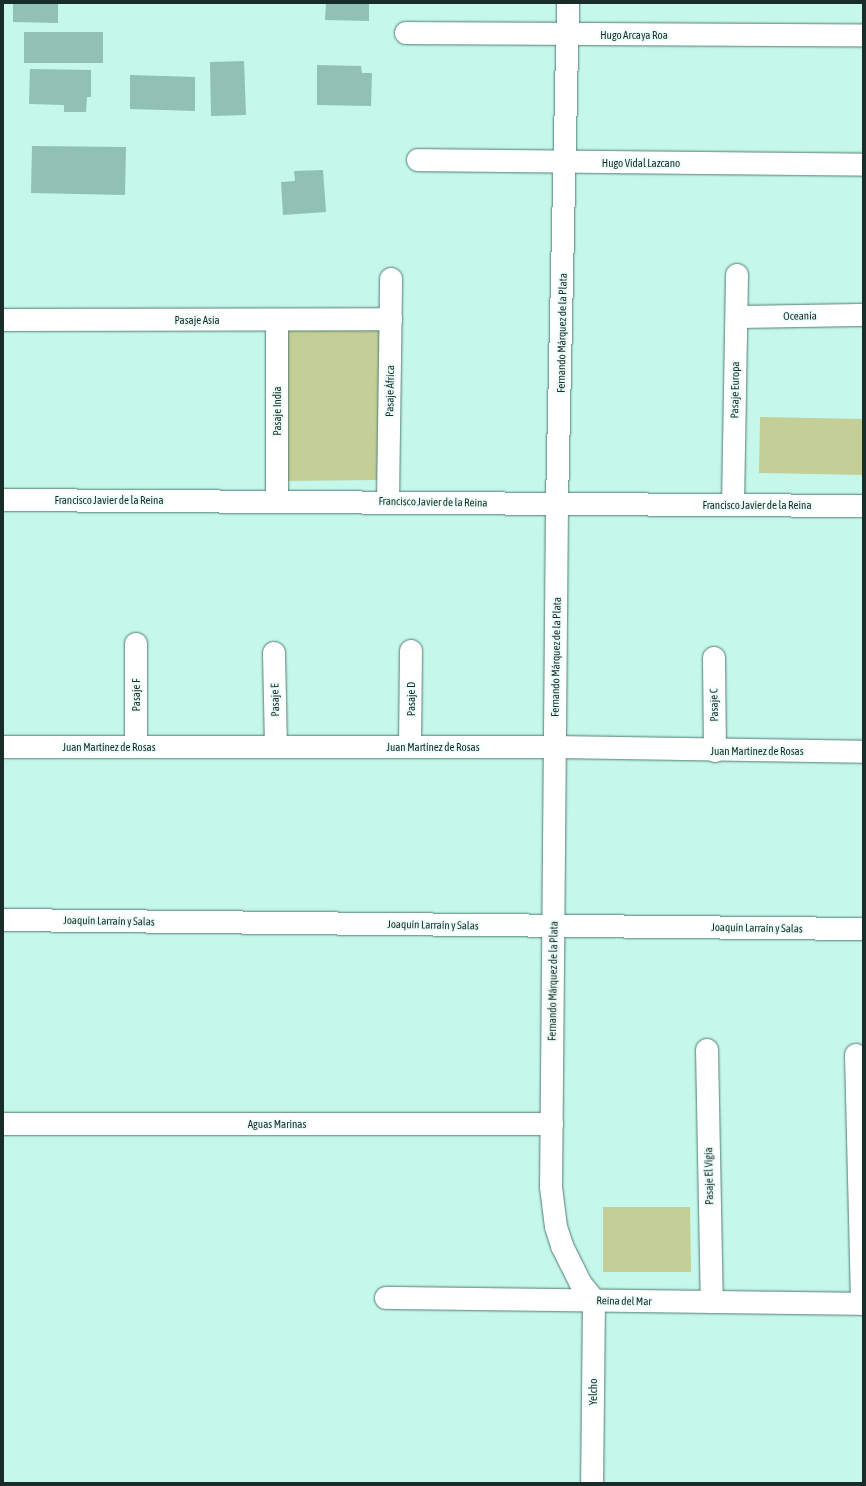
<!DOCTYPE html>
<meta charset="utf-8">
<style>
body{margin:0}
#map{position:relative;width:866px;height:1486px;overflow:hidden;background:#c6f7eb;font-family:"Asap Condensed",sans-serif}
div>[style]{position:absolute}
.green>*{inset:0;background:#c3cf96}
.building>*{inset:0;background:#91c0b5}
.roads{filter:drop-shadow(0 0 1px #507d73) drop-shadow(0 0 1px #507d73)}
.minor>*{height:22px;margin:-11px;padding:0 11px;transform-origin:11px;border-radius:11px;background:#fff}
span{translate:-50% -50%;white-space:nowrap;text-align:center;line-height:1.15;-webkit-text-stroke:3.5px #eafdf8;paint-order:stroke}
.street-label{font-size:11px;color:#192c27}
.frame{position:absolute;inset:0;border:4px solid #192c27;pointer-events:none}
</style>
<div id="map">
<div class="green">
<i style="clip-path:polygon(285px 327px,380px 328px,378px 480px,284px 481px)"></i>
<i style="clip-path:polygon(760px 417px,863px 419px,863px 475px,759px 473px)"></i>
<i style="clip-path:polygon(603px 1207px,690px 1207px,691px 1272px,603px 1272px)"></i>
</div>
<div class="building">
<i style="clip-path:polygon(13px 3px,58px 3px,58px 23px,13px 22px)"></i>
<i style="clip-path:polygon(326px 3px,369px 3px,369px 21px,325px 20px)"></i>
<i style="clip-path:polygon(24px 32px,103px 32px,103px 63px,24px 63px)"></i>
<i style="clip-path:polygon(244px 61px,246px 115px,211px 116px,210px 62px)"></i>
<i style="clip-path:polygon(317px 65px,361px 66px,362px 73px,372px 73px,371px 106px,317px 105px)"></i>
<i style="clip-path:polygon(30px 69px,91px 70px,91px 97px,87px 97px,86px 112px,64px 112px,64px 105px,29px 104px)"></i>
<i style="clip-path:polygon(130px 75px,195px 77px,195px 111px,130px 109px)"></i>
<i style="clip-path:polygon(32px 146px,126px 147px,125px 195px,31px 193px)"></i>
<i style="clip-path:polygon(323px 170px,326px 212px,283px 215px,281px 182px,295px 181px,294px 171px)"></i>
</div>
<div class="roads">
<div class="minor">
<i style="left:568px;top:3px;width:501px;rotate:91.26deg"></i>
<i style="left:557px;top:504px;width:683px;rotate:90.5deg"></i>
<i style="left:551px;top:1187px;width:40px;rotate:82.9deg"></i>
<i style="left:556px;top:1227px;width:20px;rotate:72deg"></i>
<i style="left:562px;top:1246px;width:42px;rotate:63.4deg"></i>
<i style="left:581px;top:1284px;width:21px;rotate:51deg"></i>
<i style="left:594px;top:1300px;width:183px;rotate:90.6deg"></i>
<i style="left:406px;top:33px;width:457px;rotate:0.3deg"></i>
<i style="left:418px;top:160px;width:445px;rotate:0.6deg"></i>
<i style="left:737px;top:317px;width:126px;rotate:-0.9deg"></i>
<i style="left:3px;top:320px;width:388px;rotate:-0.1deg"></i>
<i style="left:277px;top:320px;width:182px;rotate:90deg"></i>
<i style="left:3px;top:500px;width:860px;rotate:0.4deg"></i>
<i style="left:388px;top:502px;width:223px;rotate:-89.2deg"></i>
<i style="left:733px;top:505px;width:230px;rotate:-89deg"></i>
<i style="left:136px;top:644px;width:103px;rotate:90deg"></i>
<i style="left:274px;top:653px;width:94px;rotate:88.8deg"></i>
<i style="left:714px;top:658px;width:93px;rotate:89.4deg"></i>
<i style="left:3px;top:747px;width:552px"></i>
<i style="left:555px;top:747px;width:308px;rotate:0.9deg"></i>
<i style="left:410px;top:747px;width:96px;rotate:-89.4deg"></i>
<i style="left:3px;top:920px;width:860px;rotate:0.6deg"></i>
<i style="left:707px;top:1050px;width:252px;rotate:88.9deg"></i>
<i style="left:856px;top:1055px;width:249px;rotate:88.6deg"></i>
<i style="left:3px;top:1124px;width:549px"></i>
<i style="left:386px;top:1298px;width:477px;rotate:0.7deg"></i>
</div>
</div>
<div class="street-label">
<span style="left:634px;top:35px">Hugo Arcaya Roa</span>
<span style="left:641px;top:163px">Hugo Vidal Lazcano</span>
<span style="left:800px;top:316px;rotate:-1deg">Oceanía</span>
<span style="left:197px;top:320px">Pasaje Asia</span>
<span style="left:562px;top:333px;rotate:-89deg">Fernando Márquez de la Plata</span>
<span style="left:735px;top:390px;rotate:-89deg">Pasaje Europa</span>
<span style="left:390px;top:391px;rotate:-89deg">Pasaje África</span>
<span style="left:277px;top:411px;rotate:-90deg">Pasaje India</span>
<span style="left:109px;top:500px">Francisco Javier de la Reina</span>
<span style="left:433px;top:502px;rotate:1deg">Francisco Javier de la Reina</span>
<span style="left:757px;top:505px">Francisco Javier de la Reina</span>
<span style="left:556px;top:657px;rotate:-89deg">Fernando Márquez de la Plata</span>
<span style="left:136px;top:695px;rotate:-90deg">Pasaje F</span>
<span style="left:411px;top:699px;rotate:-90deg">Pasaje D</span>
<span style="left:275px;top:700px;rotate:-91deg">Pasaje E</span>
<span style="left:714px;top:705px;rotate:-91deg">Pasaje C</span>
<span style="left:109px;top:747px">Juan Martínez de Rosas</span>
<span style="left:433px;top:747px">Juan Martínez de Rosas</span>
<span style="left:757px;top:751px">Juan Martínez de Rosas</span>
<span style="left:109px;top:921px;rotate:1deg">Joaquín Larraín y Salas</span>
<span style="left:433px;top:925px;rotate:1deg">Joaquín Larraín y Salas</span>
<span style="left:757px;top:928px;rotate:1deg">Joaquín Larraín y Salas</span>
<span style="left:553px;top:981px;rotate:-89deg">Fernando Márquez de la Plata</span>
<span style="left:277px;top:1124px">Aguas Marinas</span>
<span style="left:709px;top:1176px;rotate:-91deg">Pasaje El Vigia</span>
<span style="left:624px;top:1301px;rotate:1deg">Reina del Mar</span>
<span style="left:593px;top:1392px;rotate:-90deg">Yelcho</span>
</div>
<div class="frame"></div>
</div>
